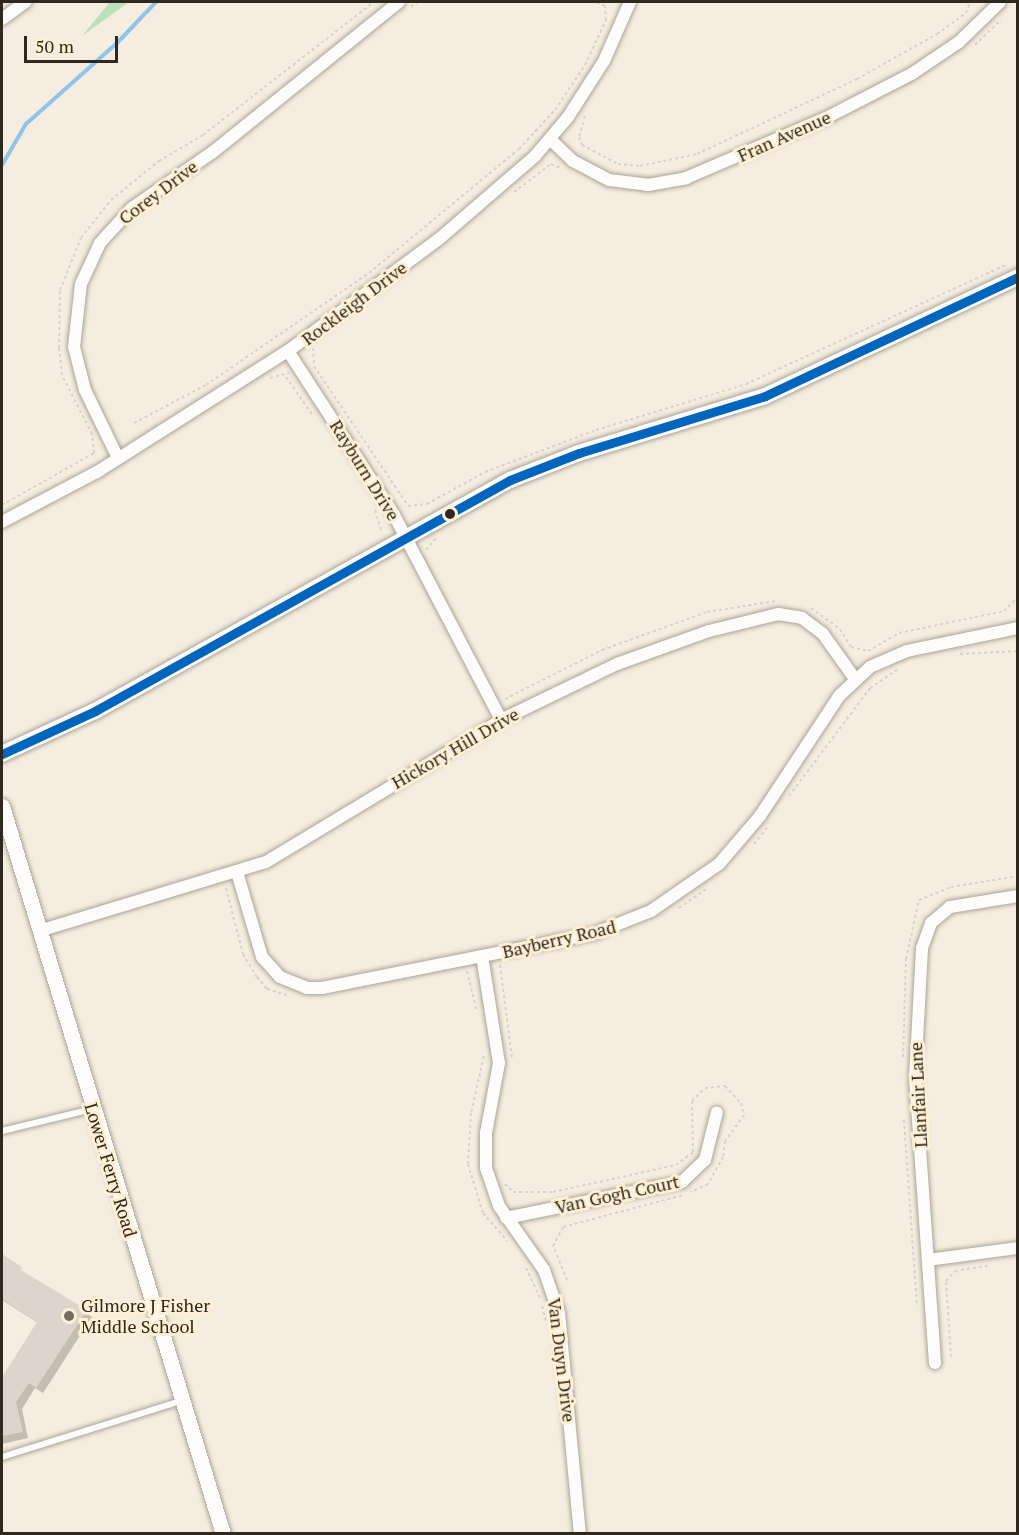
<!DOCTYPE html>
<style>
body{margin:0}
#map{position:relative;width:1019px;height:1535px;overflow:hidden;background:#f5eddf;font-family:"PT Serif",serif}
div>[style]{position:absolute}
.green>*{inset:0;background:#bedfbb}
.shadow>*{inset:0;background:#0003}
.stream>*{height:4px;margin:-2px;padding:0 2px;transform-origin:2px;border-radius:2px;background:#92c3e9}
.building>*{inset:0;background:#ddd5cb}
.path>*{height:2px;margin-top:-1px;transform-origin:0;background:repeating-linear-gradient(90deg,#d5d3ce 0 3px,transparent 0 6px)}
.roads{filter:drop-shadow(0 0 2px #aaa499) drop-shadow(0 0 2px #aaa499)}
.service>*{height:6px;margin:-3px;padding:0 3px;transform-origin:3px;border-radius:3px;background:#fefcfa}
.minor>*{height:12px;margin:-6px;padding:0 6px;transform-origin:6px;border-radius:6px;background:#fefcfa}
.tertiary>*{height:15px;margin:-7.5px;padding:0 7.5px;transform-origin:7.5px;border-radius:7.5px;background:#fefcfa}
.secondary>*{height:16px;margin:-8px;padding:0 8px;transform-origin:8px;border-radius:8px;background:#fefcfa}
.bus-1>*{height:9px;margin:-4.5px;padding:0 4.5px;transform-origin:4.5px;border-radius:4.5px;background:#0065bd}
.dots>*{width:16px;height:16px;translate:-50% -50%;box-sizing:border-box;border:3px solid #fff0d5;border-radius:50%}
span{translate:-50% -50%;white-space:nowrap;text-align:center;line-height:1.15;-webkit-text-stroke:6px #fff0d5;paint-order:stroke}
.street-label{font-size:18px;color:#2e281e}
.poi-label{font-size:18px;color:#2e281e}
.left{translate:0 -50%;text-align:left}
.frame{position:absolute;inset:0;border:3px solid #2e281e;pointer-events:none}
.scale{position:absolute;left:24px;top:36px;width:94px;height:27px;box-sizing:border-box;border:3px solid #2e281e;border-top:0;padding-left:8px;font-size:18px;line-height:21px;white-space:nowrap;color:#2e281e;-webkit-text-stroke:4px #fff0d5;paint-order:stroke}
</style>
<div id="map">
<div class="green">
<i style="clip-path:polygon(110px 2px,129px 2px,82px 36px)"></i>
</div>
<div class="shadow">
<i style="clip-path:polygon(2px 1259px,92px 1317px,43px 1393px,35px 1388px,22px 1409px,28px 1438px,2px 1444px,2px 1380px,38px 1323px,2px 1300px)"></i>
</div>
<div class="stream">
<i style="left:2px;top:165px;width:48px;rotate:-59.7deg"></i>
<i style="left:26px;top:124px;width:123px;rotate:-41.7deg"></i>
<i style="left:118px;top:42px;width:55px;rotate:-46.5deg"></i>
</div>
<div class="building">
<i style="clip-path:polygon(2px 1254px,22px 1267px,21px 1270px,87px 1310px,36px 1388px,29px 1383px,16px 1402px,23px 1432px,2px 1436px,2px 1377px,37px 1322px,2px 1299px)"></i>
</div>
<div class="path">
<i style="left:411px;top:7px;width:9px;rotate:-36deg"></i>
<i style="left:975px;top:45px;width:36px;rotate:-44deg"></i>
<i style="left:585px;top:116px;width:22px;rotate:106deg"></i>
<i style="left:579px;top:137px;width:9px;rotate:69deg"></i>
<i style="left:582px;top:145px;width:41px;rotate:27.8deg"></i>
<i style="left:618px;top:164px;width:22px;rotate:5deg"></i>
<i style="left:640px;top:166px;width:58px;rotate:-11.9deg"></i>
<i style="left:697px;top:154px;width:177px;rotate:-25.1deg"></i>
<i style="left:857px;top:79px;width:92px;rotate:-29.4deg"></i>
<i style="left:937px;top:34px;width:36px;rotate:-36deg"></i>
<i style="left:966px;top:13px;width:12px;rotate:-70deg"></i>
<i style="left:514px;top:192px;width:46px;rotate:-37.1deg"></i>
<i style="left:551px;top:164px;width:11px;rotate:22deg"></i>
<i style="left:313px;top:348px;width:18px;rotate:87deg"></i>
<i style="left:314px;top:366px;width:169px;rotate:56.1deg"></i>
<i style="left:408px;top:506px;width:19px;rotate:-6deg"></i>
<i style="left:427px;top:504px;width:66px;rotate:-28.9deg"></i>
<i style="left:485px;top:472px;width:119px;rotate:-20.7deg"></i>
<i style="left:596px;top:430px;width:157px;rotate:-17deg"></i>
<i style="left:746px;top:384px;width:286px;rotate:-24.6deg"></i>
<i style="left:286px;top:377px;width:45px;rotate:54.9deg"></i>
<i style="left:270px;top:378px;width:20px;rotate:-15deg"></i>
<i style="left:134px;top:423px;width:81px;rotate:-27.8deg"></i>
<i style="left:206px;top:385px;width:198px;rotate:-34.5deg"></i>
<i style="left:369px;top:273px;width:195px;rotate:-39.6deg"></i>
<i style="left:519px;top:149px;width:53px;rotate:-47.3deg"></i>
<i style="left:555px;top:110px;width:54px;rotate:-56.3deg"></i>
<i style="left:585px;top:65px;width:50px;rotate:-65deg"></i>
<i style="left:606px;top:20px;width:14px;rotate:-94deg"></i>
<i style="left:605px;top:6px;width:10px;rotate:-156deg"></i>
<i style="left:2px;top:505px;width:106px;rotate:-29.5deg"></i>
<i style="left:94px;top:453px;width:19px;rotate:-96deg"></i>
<i style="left:92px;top:434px;width:66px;rotate:-117deg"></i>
<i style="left:62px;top:375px;width:27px;rotate:-96deg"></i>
<i style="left:59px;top:348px;width:58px;rotate:-89deg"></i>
<i style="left:60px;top:290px;width:56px;rotate:-68deg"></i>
<i style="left:81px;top:238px;width:48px;rotate:-51.7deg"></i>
<i style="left:111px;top:200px;width:62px;rotate:-39.1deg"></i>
<i style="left:159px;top:161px;width:51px;rotate:-30.6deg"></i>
<i style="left:203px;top:135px;width:217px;rotate:-37.9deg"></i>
<i style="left:375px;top:510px;width:24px;rotate:73deg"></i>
<i style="left:426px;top:550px;width:17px;rotate:-50deg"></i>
<i style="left:811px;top:608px;width:36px;rotate:36deg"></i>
<i style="left:840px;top:629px;width:21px;rotate:59deg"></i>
<i style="left:851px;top:647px;width:17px;rotate:13deg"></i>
<i style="left:868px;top:651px;width:36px;rotate:-30deg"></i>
<i style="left:899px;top:633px;width:107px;rotate:-11.8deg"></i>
<i style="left:1004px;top:611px;width:20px;rotate:-45deg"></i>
<i style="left:960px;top:654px;width:58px;rotate:-3deg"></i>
<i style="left:505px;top:699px;width:109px;rotate:-26.8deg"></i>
<i style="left:602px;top:650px;width:112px;rotate:-19.9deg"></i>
<i style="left:707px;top:612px;width:70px;rotate:-9.1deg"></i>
<i style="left:789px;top:796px;width:135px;rotate:-53.1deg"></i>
<i style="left:870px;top:688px;width:36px;rotate:-34deg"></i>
<i style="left:754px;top:844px;width:21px;rotate:-51deg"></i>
<i style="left:226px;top:888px;width:68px;rotate:75.6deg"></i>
<i style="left:243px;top:954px;width:27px;rotate:59deg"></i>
<i style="left:257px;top:977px;width:16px;rotate:50deg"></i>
<i style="left:267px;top:989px;width:24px;rotate:17deg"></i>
<i style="left:679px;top:908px;width:33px;rotate:-35deg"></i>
<i style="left:500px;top:965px;width:95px;rotate:82.7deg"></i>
<i style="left:467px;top:971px;width:42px;rotate:76.3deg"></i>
<i style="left:484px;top:1056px;width:58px;rotate:102.8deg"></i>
<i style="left:471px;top:1113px;width:51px;rotate:93.4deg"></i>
<i style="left:468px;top:1164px;width:51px;rotate:73deg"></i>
<i style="left:483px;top:1213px;width:37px;rotate:49deg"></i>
<i style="left:903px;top:1057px;width:98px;rotate:-88.2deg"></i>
<i style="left:906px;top:959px;width:60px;rotate:-77.6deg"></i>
<i style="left:919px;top:900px;width:35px;rotate:-22deg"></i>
<i style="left:951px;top:887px;width:68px;rotate:-9.3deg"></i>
<i style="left:904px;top:1120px;width:186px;rotate:86deg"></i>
<i style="left:505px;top:1184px;width:11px;rotate:45deg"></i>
<i style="left:513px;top:1192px;width:40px"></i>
<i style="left:553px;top:1192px;width:126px;rotate:-12.4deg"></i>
<i style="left:676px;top:1165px;width:21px;rotate:-37deg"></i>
<i style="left:693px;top:1152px;width:51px;rotate:-91.1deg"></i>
<i style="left:692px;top:1101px;width:18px;rotate:-45deg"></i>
<i style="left:705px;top:1088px;width:20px;rotate:-6deg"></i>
<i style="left:725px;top:1086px;width:23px;rotate:47deg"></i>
<i style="left:741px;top:1103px;width:12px;rotate:76deg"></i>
<i style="left:744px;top:1115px;width:32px;rotate:126deg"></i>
<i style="left:725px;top:1141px;width:16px;rotate:97deg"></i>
<i style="left:723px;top:1157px;width:31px;rotate:119deg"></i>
<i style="left:708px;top:1184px;width:19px;rotate:155deg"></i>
<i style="left:526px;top:1268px;width:33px;rotate:65deg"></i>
<i style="left:567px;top:1280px;width:37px;rotate:-112deg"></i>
<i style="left:553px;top:1246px;width:21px;rotate:-62deg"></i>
<i style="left:563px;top:1227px;width:124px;rotate:-14.9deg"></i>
<i style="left:542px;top:1306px;width:16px;rotate:75deg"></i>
<i style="left:951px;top:1357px;width:76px;rotate:-93.8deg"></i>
<i style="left:946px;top:1281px;width:13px;rotate:-48deg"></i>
<i style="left:955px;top:1271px;width:33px;rotate:-9deg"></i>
</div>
<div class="roads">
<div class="service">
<i style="left:2px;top:1131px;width:93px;rotate:-13.7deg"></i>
<i style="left:2px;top:1457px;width:188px;rotate:-17.4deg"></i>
</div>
<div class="minor">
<i style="left:2px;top:19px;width:29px;rotate:-36deg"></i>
<i style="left:550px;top:139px;width:32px;rotate:44deg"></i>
<i style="left:573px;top:161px;width:41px;rotate:27.8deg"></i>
<i style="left:609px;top:180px;width:39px;rotate:7deg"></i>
<i style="left:648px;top:185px;width:39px;rotate:-10deg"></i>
<i style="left:686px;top:178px;width:152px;rotate:-23.2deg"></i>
<i style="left:826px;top:118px;width:98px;rotate:-27.3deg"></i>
<i style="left:913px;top:73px;width:55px;rotate:-34deg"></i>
<i style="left:959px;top:42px;width:57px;rotate:-44.3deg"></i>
<i style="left:288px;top:351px;width:195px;rotate:57.1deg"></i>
<i style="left:394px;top:515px;width:231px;rotate:62.4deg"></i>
<i style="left:118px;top:458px;width:76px;rotate:-115.9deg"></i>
<i style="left:85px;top:390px;width:44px;rotate:-104.3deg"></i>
<i style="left:74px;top:347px;width:63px;rotate:-83.7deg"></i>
<i style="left:81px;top:284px;width:45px;rotate:-65.1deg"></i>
<i style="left:100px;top:243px;width:47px;rotate:-47.6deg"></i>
<i style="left:132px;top:208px;width:98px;rotate:-34.7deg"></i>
<i style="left:213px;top:152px;width:239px;rotate:-38.9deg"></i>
<i style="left:2px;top:522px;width:107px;rotate:-27.8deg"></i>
<i style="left:97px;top:472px;width:226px;rotate:-32.4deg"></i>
<i style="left:288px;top:351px;width:188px;rotate:-36.6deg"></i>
<i style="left:439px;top:239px;width:127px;rotate:-40.8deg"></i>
<i style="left:535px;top:156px;width:51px;rotate:-49.8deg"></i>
<i style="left:568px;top:117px;width:67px;rotate:-57.3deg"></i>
<i style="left:604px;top:61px;width:64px;rotate:-66.2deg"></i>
<i style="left:237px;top:872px;width:89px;rotate:73.6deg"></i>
<i style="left:262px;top:957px;width:27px;rotate:48deg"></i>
<i style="left:280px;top:977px;width:29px;rotate:22deg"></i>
<i style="left:307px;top:988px;width:15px"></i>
<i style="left:322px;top:988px;width:276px;rotate:-11.3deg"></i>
<i style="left:593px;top:934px;width:62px;rotate:-21.6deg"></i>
<i style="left:651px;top:911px;width:83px;rotate:-34.7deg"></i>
<i style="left:719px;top:864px;width:63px;rotate:-49.5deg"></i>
<i style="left:760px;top:816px;width:144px;rotate:-56.6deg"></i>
<i style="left:839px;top:696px;width:42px;rotate:-43.1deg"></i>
<i style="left:870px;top:667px;width:40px;rotate:-23.4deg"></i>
<i style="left:907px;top:651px;width:113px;rotate:-11.7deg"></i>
<i style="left:39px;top:931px;width:237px;rotate:-16.9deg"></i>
<i style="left:266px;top:862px;width:275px;rotate:-31.1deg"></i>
<i style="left:501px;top:720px;width:129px;rotate:-25.8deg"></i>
<i style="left:617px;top:664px;width:98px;rotate:-19.7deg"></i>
<i style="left:709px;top:631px;width:71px;rotate:-13.8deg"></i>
<i style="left:778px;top:614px;width:24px;rotate:9deg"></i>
<i style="left:802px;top:618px;width:26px;rotate:37deg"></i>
<i style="left:823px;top:634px;width:55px;rotate:54.6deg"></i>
<i style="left:482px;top:956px;width:108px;rotate:81deg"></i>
<i style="left:499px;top:1063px;width:71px;rotate:100.5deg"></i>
<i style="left:486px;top:1133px;width:35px;rotate:90deg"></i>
<i style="left:486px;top:1168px;width:40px;rotate:71.1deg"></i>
<i style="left:499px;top:1206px;width:78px;rotate:54.9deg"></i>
<i style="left:544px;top:1270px;width:46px;rotate:70.8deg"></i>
<i style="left:559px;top:1313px;width:222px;rotate:84.6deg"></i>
<i style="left:506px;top:1218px;width:180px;rotate:-11.6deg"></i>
<i style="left:682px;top:1182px;width:32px;rotate:-44deg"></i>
<i style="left:705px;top:1160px;width:49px;rotate:-76deg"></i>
<i style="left:928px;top:1260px;width:91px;rotate:-7.6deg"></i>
<i style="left:935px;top:1363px;width:286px;rotate:-94deg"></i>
<i style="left:915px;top:1078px;width:130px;rotate:-86.9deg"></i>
<i style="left:922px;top:948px;width:27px;rotate:-70deg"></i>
<i style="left:931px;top:923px;width:25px;rotate:-40deg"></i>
<i style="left:950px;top:907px;width:69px;rotate:-9.2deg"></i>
</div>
<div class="tertiary">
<i style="left:2px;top:806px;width:761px;rotate:73.11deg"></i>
</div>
<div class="secondary">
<i style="left:2px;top:754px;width:102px;rotate:-24.8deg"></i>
<i style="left:95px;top:711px;width:475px;rotate:-29.1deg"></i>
<i style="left:510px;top:480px;width:74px;rotate:-21.4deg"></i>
<i style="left:579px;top:453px;width:195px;rotate:-17deg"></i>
<i style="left:765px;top:396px;width:280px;rotate:-25.2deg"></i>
</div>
</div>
<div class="bus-1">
<i style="left:2px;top:754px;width:102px;rotate:-24.8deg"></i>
<i style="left:95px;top:711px;width:475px;rotate:-29.1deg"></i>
<i style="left:510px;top:480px;width:74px;rotate:-21.4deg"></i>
<i style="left:579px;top:453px;width:195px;rotate:-17deg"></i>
<i style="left:765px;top:396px;width:280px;rotate:-25.2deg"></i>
</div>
<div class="dots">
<i style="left:450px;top:514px;background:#2e281e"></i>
<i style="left:69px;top:1316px;background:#746d62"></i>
</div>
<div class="street-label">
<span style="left:784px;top:136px;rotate:-24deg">Fran Avenue</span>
<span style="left:158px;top:192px;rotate:-37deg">Corey Drive</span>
<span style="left:354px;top:303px;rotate:-37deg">Rockleigh Drive</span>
<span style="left:365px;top:470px;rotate:58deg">Rayburn Drive</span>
<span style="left:455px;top:748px;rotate:-30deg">Hickory Hill Drive</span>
<span style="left:559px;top:939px;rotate:-13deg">Bayberry Road</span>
<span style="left:918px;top:1095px;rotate:-93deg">Llanfair Lane</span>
<span style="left:111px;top:1170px;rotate:73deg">Lower Ferry Road</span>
<span style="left:617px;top:1194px;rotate:-12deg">Van Gogh Court</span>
<span style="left:562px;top:1360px;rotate:83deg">Van Duyn Drive</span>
</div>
<div class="poi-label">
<span class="left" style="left:81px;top:1316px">Gilmore J Fisher<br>Middle School</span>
</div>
<div class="frame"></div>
<div class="scale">50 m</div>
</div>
